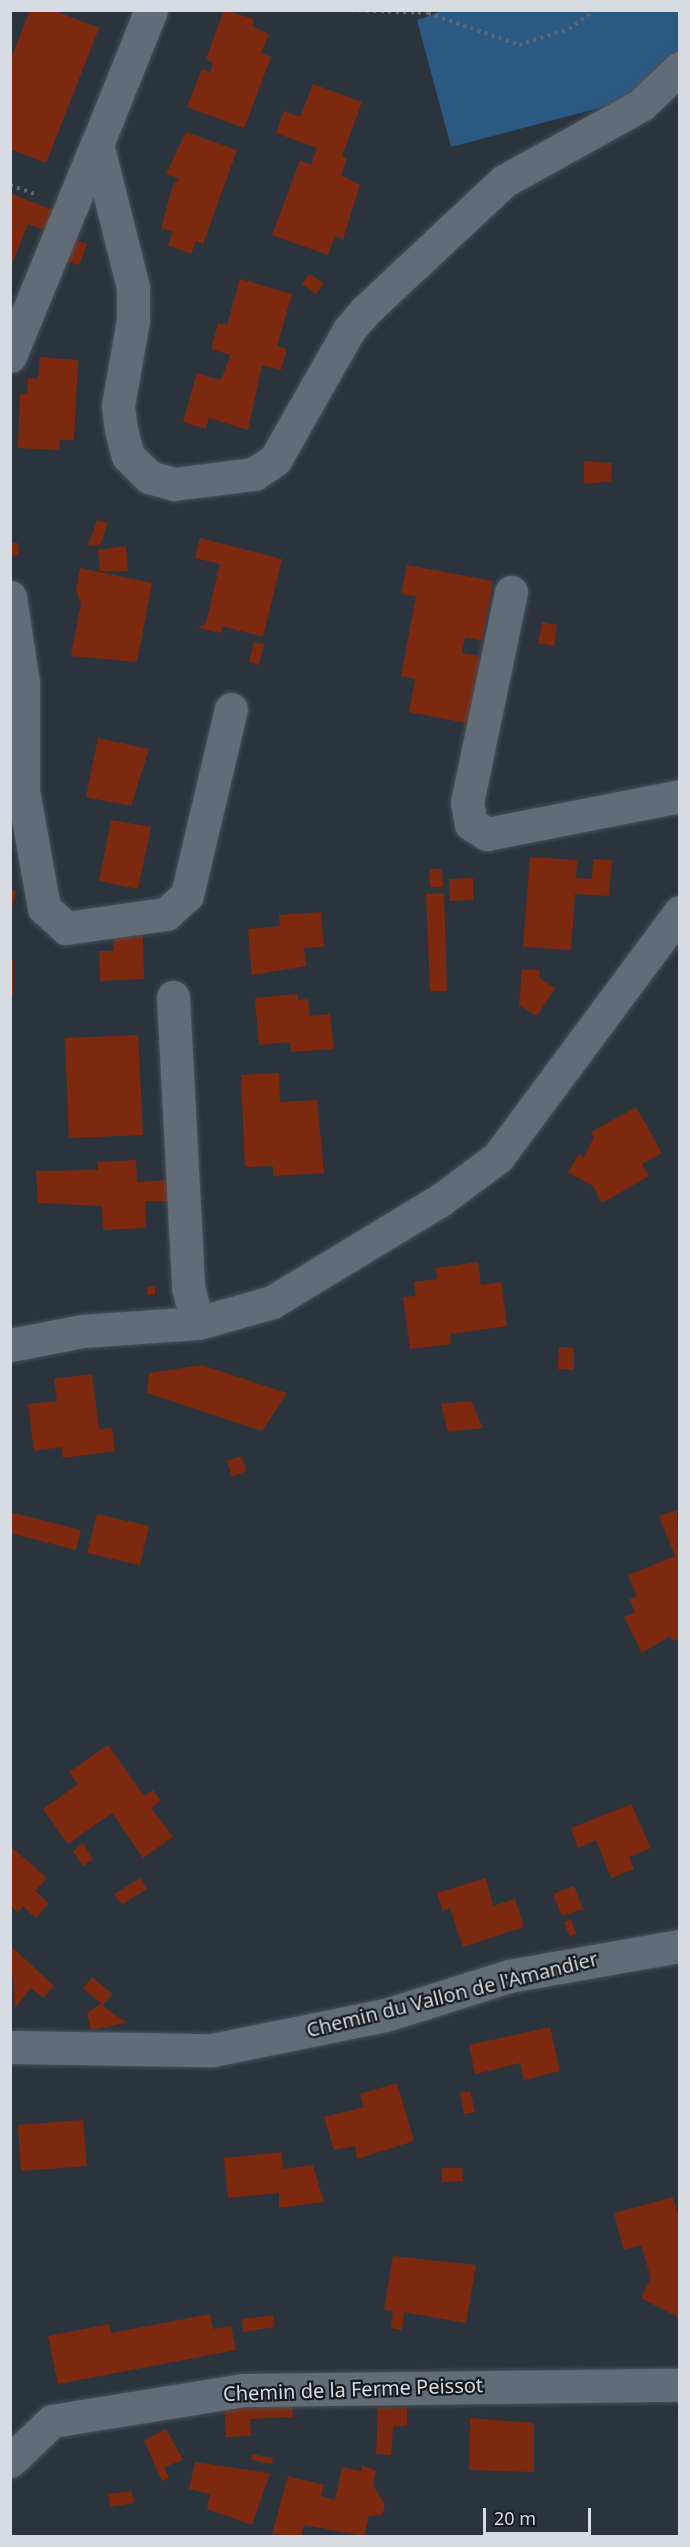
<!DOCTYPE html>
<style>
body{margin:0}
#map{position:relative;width:690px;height:2547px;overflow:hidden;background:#2b343d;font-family:"Noto Sans",sans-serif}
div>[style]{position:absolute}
.green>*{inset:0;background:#2c5982}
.building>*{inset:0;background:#7d290f}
.path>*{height:4px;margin-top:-2px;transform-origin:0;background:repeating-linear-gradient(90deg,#5f676f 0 3px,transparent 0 7.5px)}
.roads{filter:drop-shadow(0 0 2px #4a5158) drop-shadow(0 0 2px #4a5158)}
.minor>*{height:33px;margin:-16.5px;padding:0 16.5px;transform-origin:16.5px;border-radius:16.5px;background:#626c76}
span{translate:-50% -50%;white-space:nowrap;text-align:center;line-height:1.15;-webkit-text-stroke:4.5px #171b1f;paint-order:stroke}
.street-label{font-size:20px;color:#d6dce2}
.frame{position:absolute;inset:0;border:12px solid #d6dce2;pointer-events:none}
.scale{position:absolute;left:483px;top:2508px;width:108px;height:27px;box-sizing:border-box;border:3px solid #d6dce2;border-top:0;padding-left:8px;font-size:18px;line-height:21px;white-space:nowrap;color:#d6dce2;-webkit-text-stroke:4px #171b1f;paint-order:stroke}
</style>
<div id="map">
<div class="green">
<i style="clip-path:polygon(445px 10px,679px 11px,679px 87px,451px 147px,417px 20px)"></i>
</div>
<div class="building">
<i style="clip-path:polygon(30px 10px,53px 10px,99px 28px,46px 163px,10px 149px,10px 61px)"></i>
<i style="clip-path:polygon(224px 10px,254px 19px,252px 26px,269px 34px,261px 53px,271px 57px,244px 128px,187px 107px,202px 69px,210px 72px,213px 63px,206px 59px)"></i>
<i style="clip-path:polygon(313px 84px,362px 102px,342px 156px,347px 158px,341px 175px,360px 185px,343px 239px,335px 236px,328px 255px,272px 235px,300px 160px,311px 165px,317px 148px,276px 133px,284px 111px,300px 117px)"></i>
<i style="clip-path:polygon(186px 132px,237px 150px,203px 244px,196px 241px,191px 254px,168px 245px,173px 232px,161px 228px,173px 185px,180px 179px,166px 174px)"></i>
<i style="clip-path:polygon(10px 193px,55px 211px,47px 231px,28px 224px,12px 264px)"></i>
<i style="clip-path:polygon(74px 239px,87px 244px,79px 265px,66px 261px)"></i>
<i style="clip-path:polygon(309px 274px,324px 283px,316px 294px,302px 284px)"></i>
<i style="clip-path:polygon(240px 279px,292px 294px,277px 346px,287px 349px,281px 370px,262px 365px,248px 430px,209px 418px,206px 429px,183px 422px,197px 373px,220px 380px,224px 373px,230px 355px,211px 349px,218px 323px,227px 325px)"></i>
<i style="clip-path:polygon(40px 357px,78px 360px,74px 440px,60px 440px,59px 450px,18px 448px,20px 394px,27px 394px,28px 378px,38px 379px)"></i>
<i style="clip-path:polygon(584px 461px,612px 463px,611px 481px,584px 484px)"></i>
<i style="clip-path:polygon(97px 520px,108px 523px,100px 545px,88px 546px)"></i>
<i style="clip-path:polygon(200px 538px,282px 559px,263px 637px,222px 626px,221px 633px,198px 628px,206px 623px,220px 564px,195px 558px)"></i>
<i style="clip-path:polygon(10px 543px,18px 543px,19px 555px,10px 556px)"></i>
<i style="clip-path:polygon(126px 546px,128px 571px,100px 571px,98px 550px)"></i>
<i style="clip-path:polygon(407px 565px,493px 581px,482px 641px,465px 637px,462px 653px,479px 656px,476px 696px,466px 723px,409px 712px,415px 679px,401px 676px,416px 596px,401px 594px)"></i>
<i style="clip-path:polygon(80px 568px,152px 583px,137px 662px,71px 656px,81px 603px,76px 590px)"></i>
<i style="clip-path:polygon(542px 622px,557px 625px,554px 646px,538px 643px)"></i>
<i style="clip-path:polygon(254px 642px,264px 644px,259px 665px,249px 662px)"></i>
<i style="clip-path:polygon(98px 738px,149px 749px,131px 806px,86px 797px)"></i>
<i style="clip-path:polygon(111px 820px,151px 827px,138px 889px,99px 881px)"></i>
<i style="clip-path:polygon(530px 857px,577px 860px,576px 878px,592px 879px,593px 859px,612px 860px,609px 896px,575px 894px,571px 950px,523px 947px)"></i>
<i style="clip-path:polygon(429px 869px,442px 869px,443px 887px,430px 887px)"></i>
<i style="clip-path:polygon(473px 878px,473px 900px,450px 901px,449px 879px)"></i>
<i style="clip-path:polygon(10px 890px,16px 891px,11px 913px,10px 913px)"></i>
<i style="clip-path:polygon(444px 893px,447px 991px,430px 991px,426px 894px)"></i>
<i style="clip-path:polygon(321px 912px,324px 947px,304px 948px,306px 966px,252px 975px,248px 929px,280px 926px,279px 915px)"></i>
<i style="clip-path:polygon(143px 936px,144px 979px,100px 981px,99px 951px,114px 951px,113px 938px)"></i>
<i style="clip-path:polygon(10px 960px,13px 960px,13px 996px,10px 996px)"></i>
<i style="clip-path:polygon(522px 969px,540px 970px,539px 978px,555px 988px,537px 1016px,519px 1005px)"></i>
<i style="clip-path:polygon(297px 994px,298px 1000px,308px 999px,310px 1016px,330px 1014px,334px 1049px,291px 1052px,290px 1042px,259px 1045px,255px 998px)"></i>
<i style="clip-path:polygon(138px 1035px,143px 1135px,69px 1138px,65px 1038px)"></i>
<i style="clip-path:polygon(279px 1073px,280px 1102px,317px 1100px,324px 1173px,273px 1176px,273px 1166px,245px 1167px,241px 1075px)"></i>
<i style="clip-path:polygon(636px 1107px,662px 1153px,642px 1164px,649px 1176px,602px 1203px,593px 1186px,568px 1172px,579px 1154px,584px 1157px,594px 1137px,591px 1132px)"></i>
<i style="clip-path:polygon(136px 1160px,137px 1182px,171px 1180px,172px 1201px,145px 1201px,146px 1228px,103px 1230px,102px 1206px,38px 1203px,36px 1171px,98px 1170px,98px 1162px)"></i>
<i style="clip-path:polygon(478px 1262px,481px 1285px,501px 1282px,507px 1326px,450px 1334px,451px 1344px,410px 1349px,403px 1297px,416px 1296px,414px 1282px,437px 1279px,436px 1268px)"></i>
<i style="clip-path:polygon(155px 1286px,155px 1295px,148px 1295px,147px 1287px)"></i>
<i style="clip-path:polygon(559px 1347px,574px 1348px,574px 1370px,558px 1369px)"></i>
<i style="clip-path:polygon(202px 1365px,287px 1393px,262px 1431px,147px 1393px,149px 1373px)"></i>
<i style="clip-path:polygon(92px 1374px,99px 1429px,112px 1428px,115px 1451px,63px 1458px,61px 1447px,34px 1451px,28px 1404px,57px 1401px,54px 1379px)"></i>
<i style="clip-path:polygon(471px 1401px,483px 1428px,448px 1432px,441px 1404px)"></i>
<i style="clip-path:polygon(242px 1456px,246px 1471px,232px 1477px,227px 1461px)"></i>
<i style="clip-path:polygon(677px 1510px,680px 1638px,672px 1641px,670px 1636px,642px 1653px,624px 1617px,635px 1613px,630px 1599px,637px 1596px,628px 1575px,675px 1556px,659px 1516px)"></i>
<i style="clip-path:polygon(10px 1512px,81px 1530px,76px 1550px,10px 1533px)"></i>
<i style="clip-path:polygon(97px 1514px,149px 1526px,140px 1565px,87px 1553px)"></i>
<i style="clip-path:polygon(108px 1745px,144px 1796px,153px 1790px,161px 1801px,151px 1808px,173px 1837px,143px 1858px,112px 1813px,68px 1844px,43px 1809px,78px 1784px,69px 1772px)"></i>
<i style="clip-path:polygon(631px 1804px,651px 1848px,629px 1857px,634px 1869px,611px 1878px,596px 1840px,578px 1848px,571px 1828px)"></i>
<i style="clip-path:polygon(83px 1843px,93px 1859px,83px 1866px,73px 1851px)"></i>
<i style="clip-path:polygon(10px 1846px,47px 1878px,35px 1891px,49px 1903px,36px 1918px,23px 1906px,18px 1912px,10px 1905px)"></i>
<i style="clip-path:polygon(140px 1878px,147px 1889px,122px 1904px,114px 1894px)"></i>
<i style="clip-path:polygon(486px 1878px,493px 1906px,515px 1899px,524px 1927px,463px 1947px,450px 1908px,443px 1911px,437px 1893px)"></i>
<i style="clip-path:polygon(574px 1886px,583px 1909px,562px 1916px,553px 1894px)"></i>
<i style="clip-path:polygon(571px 1919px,576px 1934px,570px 1937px,564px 1922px)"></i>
<i style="clip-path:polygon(10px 1945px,54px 1986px,43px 1998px,31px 1988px,15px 2008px)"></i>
<i style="clip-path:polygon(92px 1977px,112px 1994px,103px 2005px,83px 1988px)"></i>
<i style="clip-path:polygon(101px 2004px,107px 2009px,127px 2023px,91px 2030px,87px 2013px)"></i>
<i style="clip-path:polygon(550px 2027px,560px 2071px,524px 2080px,520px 2063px,475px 2074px,469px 2045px)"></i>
<i style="clip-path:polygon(397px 2083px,414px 2141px,357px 2159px,355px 2146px,334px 2150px,324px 2117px,364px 2107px,360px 2094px)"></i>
<i style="clip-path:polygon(470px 2091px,475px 2112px,464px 2114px,460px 2093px)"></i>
<i style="clip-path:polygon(83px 2120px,87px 2166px,21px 2171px,18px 2125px)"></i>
<i style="clip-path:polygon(282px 2152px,283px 2169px,313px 2165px,324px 2202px,279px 2208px,279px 2193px,228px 2198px,224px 2158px)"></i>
<i style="clip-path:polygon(442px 2168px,462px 2168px,463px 2181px,442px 2182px)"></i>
<i style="clip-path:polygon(673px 2197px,680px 2221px,680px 2318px,641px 2298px,651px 2278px,641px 2245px,624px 2250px,614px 2213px)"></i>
<i style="clip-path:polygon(393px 2256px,476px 2265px,466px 2323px,404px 2312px,402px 2330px,391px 2328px,393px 2311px,384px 2309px)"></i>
<i style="clip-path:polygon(210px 2314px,213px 2329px,231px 2326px,236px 2350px,58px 2384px,48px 2336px,109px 2324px,111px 2333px)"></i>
<i style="clip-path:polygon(273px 2315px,275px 2327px,243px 2332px,242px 2319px)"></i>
<i style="clip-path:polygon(292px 2398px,293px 2417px,250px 2419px,251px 2436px,226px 2437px,224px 2402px)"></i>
<i style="clip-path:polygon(378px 2408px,407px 2408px,407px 2425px,393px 2427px,391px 2455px,376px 2454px)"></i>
<i style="clip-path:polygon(470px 2418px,534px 2423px,534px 2472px,469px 2470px)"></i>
<i style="clip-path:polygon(166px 2429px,183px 2460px,164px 2467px,169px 2478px,162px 2481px,144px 2440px)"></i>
<i style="clip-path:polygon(252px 2454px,273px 2458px,272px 2464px,251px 2460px)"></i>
<i style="clip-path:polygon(195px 2462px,270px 2473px,252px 2525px,207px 2509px,210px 2494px,189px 2489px)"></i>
<i style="clip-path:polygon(362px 2466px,376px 2470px,373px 2485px,385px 2505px,382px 2515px,369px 2516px,364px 2536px,304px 2525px,301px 2536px,272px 2534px,288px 2476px,324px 2485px,321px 2496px,335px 2500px,342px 2467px,361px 2471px)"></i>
<i style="clip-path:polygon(131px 2491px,134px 2503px,110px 2507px,108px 2494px)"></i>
</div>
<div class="path">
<i style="left:351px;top:10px;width:77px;rotate:2.2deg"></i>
<i style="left:428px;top:13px;width:96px;rotate:19.4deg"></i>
<i style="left:519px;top:45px;width:52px;rotate:-17.7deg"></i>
<i style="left:569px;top:29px;width:32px;rotate:-36deg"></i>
<i style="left:10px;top:185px;width:30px;rotate:20deg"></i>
</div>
<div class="roads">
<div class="minor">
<i style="left:151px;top:10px;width:144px;rotate:111.9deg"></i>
<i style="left:97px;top:144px;width:147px;rotate:75.9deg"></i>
<i style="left:133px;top:287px;width:33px;rotate:90deg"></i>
<i style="left:133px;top:320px;width:87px;rotate:99.9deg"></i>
<i style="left:118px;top:406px;width:24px;rotate:83deg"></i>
<i style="left:121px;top:430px;width:27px;rotate:75deg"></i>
<i style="left:128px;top:456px;width:30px;rotate:45deg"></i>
<i style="left:149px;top:477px;width:26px;rotate:16deg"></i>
<i style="left:174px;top:484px;width:81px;rotate:-7.1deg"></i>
<i style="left:254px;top:474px;width:25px;rotate:-34deg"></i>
<i style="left:275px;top:460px;width:150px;rotate:-60.4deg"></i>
<i style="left:349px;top:330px;width:25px;rotate:-50deg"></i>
<i style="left:365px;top:311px;width:190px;rotate:-43.1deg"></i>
<i style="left:504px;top:181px;width:157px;rotate:-29deg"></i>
<i style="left:641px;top:105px;width:54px;rotate:-43.5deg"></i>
<i style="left:10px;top:356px;width:229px;rotate:-67.7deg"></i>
<i style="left:511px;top:592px;width:215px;rotate:101.8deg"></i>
<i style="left:467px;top:802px;width:22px;rotate:80deg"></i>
<i style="left:471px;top:824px;width:19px;rotate:32deg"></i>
<i style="left:487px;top:834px;width:197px;rotate:-11.1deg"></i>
<i style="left:10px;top:597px;width:87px;rotate:81.4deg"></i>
<i style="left:23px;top:683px;width:108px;rotate:90deg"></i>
<i style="left:23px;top:791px;width:119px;rotate:79.8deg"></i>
<i style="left:44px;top:908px;width:30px;rotate:42deg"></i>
<i style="left:66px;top:928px;width:101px;rotate:-8deg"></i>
<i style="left:166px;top:914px;width:28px;rotate:-42deg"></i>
<i style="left:187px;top:895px;width:191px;rotate:-76.7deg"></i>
<i style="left:173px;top:997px;width:291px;rotate:87deg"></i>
<i style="left:188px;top:1288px;width:36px;rotate:74deg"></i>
<i style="left:10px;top:1345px;width:74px;rotate:-10.9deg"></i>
<i style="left:83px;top:1331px;width:115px;rotate:-4deg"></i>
<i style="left:198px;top:1323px;width:77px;rotate:-15.8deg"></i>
<i style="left:272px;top:1302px;width:195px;rotate:-31.2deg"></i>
<i style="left:439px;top:1201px;width:74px;rotate:-36.7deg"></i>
<i style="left:498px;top:1157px;width:305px;rotate:-53.4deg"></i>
<i style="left:10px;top:2047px;width:202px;rotate:0.9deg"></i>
<i style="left:212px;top:2050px;width:177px;rotate:-11.4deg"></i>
<i style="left:386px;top:2015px;width:129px;rotate:-17.6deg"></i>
<i style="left:509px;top:1976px;width:174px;rotate:-10deg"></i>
<i style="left:10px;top:2461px;width:58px;rotate:-43.6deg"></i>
<i style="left:52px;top:2421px;width:193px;rotate:-9.2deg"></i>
<i style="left:243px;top:2390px;width:437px;rotate:-0.7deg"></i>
</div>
</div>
<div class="street-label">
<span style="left:452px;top:1994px;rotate:-14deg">Chemin du Vallon de l'Amandier</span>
<span style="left:353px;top:2389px;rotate:-2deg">Chemin de la Ferme Peissot</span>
</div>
<div class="frame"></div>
<div class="scale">20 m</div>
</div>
